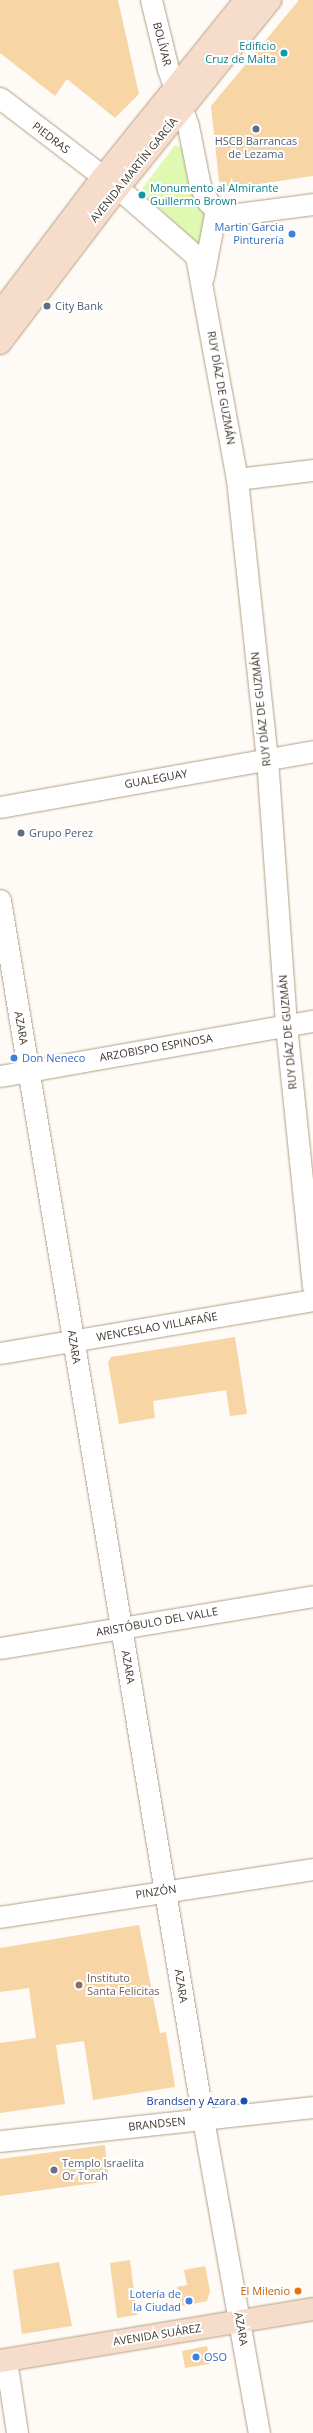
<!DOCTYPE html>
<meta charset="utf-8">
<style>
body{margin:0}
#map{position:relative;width:313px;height:2433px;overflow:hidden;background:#fefaf5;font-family:"Open Sans",sans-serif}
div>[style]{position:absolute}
.green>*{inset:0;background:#dff9b3}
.building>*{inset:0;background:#f7d5a4}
.roads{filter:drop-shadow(0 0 1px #b19f85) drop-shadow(0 0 1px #b19f85)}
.street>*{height:21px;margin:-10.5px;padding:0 10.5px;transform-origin:10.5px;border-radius:10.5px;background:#fff}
.secondary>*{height:22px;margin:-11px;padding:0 11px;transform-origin:11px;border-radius:11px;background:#f6dcca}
.dots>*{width:11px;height:11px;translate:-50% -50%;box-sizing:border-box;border:2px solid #fff;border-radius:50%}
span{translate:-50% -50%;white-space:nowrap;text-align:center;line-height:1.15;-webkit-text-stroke:4px #fff;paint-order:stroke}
.street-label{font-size:11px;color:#3e372c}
.culture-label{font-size:11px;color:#0d838f}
.right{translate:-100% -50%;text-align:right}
.left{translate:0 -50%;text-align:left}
.service-label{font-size:11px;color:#4e5e75}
.shop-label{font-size:11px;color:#366cbe}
.education-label{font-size:11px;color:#785e54}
.transit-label{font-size:11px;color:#164399}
.worship-label{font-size:11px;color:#5b616d}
.food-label{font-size:11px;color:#c56008}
</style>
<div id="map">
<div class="green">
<i style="clip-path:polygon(175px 145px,186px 150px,193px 196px,204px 212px,207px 243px,202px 249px,144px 193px,142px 189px)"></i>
</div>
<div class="building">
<i style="clip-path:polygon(0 0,118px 0,139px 94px,115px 118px,67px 79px,55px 96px,0 53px)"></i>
<i style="clip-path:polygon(299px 0,313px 0,313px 176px,231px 188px,219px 181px,211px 106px)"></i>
<i style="clip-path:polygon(235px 1337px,247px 1414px,230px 1416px,226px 1390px,153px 1401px,155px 1418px,119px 1424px,108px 1362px,111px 1357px)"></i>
<i style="clip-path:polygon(139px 1925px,160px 2033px,166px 2032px,175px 2087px,93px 2100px,84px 2041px,56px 2045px,65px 2104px,0 2113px,0 2043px,36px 2038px,29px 1988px,0 1992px,0 1948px)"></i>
<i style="clip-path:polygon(105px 2145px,109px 2181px,0 2196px,0 2159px)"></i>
<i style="clip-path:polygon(130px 2260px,137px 2315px,117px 2318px,110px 2263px)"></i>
<i style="clip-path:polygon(59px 2262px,72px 2326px,22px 2334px,13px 2270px)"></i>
<i style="clip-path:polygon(205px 2266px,210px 2291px,207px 2301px,182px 2306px,177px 2287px,187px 2285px,184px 2270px)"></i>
<i style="clip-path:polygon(207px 2346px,210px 2364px,185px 2368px,182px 2351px)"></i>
</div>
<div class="roads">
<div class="street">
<i style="left:151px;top:0;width:71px;rotate:76.2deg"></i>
<i style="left:168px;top:69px;width:60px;rotate:70.7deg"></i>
<i style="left:188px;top:126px;width:61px;rotate:78.7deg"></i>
<i style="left:200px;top:186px;width:18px;rotate:63deg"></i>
<i style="left:208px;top:202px;width:14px;rotate:39deg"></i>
<i style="left:219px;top:211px;width:17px;rotate:10deg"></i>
<i style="left:236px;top:214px;width:78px;rotate:-7.4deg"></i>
<i style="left:0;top:98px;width:148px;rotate:37.3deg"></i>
<i style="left:118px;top:188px;width:103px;rotate:41.1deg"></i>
<i style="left:196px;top:256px;width:227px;rotate:79.6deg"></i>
<i style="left:237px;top:479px;width:282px;rotate:83.9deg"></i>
<i style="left:267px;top:759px;width:267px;rotate:85.9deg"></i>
<i style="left:286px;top:1025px;width:263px;rotate:84.1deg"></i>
<i style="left:203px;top:277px;width:69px;rotate:-79.2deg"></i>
<i style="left:237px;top:479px;width:77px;rotate:-6.8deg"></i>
<i style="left:0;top:807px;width:318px;rotate:-10.1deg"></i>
<i style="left:0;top:900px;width:1236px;rotate:80.55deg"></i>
<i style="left:203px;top:2119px;width:319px;rotate:79.9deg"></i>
<i style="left:0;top:1076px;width:318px;rotate:-10deg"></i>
<i style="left:0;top:1353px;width:317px;rotate:-9.6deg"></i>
<i style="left:0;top:1648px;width:317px;rotate:-9.4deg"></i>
<i style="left:0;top:1917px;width:317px;rotate:-8.7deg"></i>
<i style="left:0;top:2141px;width:315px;rotate:-6.2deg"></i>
<i style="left:6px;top:2360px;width:74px;rotate:81.4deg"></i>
</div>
<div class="secondary">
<i style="left:0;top:313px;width:171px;rotate:-52.9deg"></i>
<i style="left:103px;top:177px;width:228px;rotate:-51.1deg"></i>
<i style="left:0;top:343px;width:195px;rotate:-52.7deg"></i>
<i style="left:118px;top:188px;width:242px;rotate:-51deg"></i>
<i style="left:0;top:2361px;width:317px;rotate:-9.4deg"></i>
</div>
</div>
<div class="dots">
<i style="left:284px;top:53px;background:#0f9aa8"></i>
<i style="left:256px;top:129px;background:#5c6f8a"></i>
<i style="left:142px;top:195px;background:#0f9aa8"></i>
<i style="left:292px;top:234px;background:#3f7fe0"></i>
<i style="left:47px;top:306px;background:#5c6f8a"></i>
<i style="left:21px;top:833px;background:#5c6f8a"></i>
<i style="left:14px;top:1058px;background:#3f7fe0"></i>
<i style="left:79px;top:1985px;background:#8d6e63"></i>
<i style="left:244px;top:2101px;background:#1a4fb4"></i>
<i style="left:54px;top:2170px;background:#6b7280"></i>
<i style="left:298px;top:2291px;background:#e8710a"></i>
<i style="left:189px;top:2301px;background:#3f7fe0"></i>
<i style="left:196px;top:2357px;background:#3f7fe0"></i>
</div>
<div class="street-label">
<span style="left:162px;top:44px;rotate:76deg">BOLÍVAR</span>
<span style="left:51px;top:138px;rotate:38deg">PIEDRAS</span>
<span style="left:134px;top:170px;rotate:-51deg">AVENIDA MARTÍN GARCÍA</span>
<span style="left:221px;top:388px;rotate:80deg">RUY DÍAZ DE GUZMÁN</span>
<span style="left:261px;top:709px;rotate:-96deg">RUY DÍAZ DE GUZMÁN</span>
<span style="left:156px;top:779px;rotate:-10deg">GUALEGUAY</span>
<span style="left:21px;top:1028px;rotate:80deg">AZARA</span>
<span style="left:288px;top:1032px;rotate:-95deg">RUY DÍAZ DE GUZMÁN</span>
<span style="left:156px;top:1048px;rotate:-10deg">ARZOBISPO ESPINOSA</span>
<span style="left:157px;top:1327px;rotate:-10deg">WENCESLAO VILLAFAÑE</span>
<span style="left:74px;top:1347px;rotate:81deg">AZARA</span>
<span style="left:157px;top:1622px;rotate:-10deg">ARISTÓBULO DEL VALLE</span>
<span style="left:128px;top:1667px;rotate:80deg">AZARA</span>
<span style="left:156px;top:1892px;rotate:-9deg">PINZÓN</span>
<span style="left:181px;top:1986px;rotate:81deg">AZARA</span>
<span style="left:157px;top:2124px;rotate:-6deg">BRANDSEN</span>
<span style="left:241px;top:2329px;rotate:80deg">AZARA</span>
<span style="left:157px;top:2335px;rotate:-9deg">AVENIDA SUÁREZ</span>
</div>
<div class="culture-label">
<span class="right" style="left:276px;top:53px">Edificio<br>Cruz de Malta</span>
<span class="left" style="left:150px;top:195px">Monumento al Almirante<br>Guillermo Brown</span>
</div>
<div class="service-label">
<span style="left:256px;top:148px">HSCB Barrancas<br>de Lezama</span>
<span class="left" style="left:55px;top:306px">City Bank</span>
<span class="left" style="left:29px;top:833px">Grupo Perez</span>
</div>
<div class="shop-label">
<span class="right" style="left:284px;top:234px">Martin Garcia<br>Pinturería</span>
<span class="left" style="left:22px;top:1058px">Don Neneco</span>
<span class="right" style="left:181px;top:2301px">Lotería de<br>la Ciudad</span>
<span class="left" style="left:204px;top:2357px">OSO</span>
</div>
<div class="education-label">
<span class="left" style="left:87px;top:1985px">Instituto<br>Santa Felicitas</span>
</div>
<div class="transit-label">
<span class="right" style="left:236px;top:2101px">Brandsen y Azara</span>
</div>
<div class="worship-label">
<span class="left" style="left:62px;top:2170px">Templo Israelita<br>Or Torah</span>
</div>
<div class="food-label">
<span class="right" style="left:290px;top:2291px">El Milenio</span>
</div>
</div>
